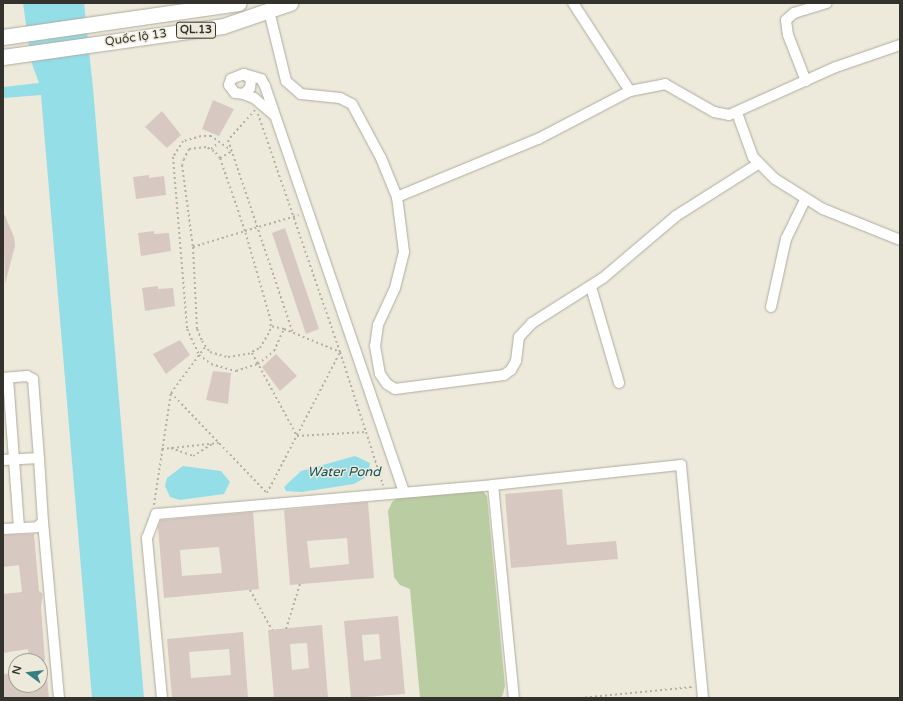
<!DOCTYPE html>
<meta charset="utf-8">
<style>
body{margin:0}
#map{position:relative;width:903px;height:701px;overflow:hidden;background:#edeadb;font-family:"Varela Round",sans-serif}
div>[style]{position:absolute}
.green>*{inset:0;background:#bacca1}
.water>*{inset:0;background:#94dee7}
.building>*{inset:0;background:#d7c8c2}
.path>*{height:2px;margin-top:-1px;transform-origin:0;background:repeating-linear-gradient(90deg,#b3b0a4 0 2px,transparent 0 5px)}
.roads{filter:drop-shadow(0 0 1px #aeab9e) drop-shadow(0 0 1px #aeab9e)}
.minor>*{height:10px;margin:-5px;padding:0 5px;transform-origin:5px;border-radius:5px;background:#fff}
.highway>*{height:15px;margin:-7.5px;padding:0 7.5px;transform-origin:7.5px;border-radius:7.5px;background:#fff}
span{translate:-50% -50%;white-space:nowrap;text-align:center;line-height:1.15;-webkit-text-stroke:3px #edeadb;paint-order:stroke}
.shield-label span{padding:1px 3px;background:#edeadb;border:1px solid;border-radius:3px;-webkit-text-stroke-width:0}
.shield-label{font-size:11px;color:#33322c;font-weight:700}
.street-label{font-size:12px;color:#33322c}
.water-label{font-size:13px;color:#115158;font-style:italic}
.frame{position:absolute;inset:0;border:4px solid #33322c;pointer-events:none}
.north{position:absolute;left:8px;top:653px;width:40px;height:40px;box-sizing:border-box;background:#edeadb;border:1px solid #a3a095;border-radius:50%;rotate:285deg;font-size:11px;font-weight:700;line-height:16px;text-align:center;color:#33322c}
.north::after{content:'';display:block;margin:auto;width:14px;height:18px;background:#357e83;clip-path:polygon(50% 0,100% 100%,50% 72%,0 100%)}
</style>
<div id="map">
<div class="green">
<i style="clip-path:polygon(483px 491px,487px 496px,505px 686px,503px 694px,501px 698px,420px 698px,410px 589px,400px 585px,394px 577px,388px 511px,392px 502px,399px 497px)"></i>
</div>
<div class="water">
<i style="clip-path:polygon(23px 3px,84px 3px,93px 88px,144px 698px,92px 698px,41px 95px,3px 98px,3px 87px,39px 83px,31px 61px)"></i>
<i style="clip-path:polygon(355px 456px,370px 463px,368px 476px,354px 484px,302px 492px,286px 491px,284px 487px,301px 471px)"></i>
<i style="clip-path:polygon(183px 466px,221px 471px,230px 482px,224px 494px,180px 500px,170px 497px,165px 486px,167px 478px)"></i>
</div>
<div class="building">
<i style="clip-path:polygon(213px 100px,234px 109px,219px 136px,202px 129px)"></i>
<i style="clip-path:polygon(162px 111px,181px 135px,167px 148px,145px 127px)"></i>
<i style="clip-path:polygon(149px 175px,149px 178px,164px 176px,166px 195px,136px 199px,133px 177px)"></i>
<i style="clip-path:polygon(3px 211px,14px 237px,15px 246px,5px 284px)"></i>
<i style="clip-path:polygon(285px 228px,319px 329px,306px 334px,272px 233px)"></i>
<i style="clip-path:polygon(154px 231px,154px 234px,169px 233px,171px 251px,141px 256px,138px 233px)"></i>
<i style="clip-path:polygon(158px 286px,158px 289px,173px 288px,175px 306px,145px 311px,142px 288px)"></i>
<i style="clip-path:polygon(180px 340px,190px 355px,166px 374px,153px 354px)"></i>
<i style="clip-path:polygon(276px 354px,297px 376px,280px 391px,262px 367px)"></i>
<i style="clip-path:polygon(213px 371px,231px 373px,228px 404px,206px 400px)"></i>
<i style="clip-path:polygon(562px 489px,567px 545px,616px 541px,618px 559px,511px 568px,505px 494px)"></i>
<i style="clip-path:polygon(evenodd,368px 502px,374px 578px,290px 585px,284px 510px,368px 502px,347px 538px,349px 564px,310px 568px,307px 541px,347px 538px)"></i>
<i style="clip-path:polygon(evenodd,253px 512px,259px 589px,164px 598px,158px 527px,161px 520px,253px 512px,219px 547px,222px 573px,182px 576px,180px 550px,219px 547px)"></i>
<i style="clip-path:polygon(34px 534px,39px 591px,43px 594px,41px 607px,45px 661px,29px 661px,28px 649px,3px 653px,3px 594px,22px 592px,19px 565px,3px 567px,3px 535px)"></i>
<i style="clip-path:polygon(evenodd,398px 616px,405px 694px,351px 698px,344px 621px,398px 616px,379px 634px,381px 659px,364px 661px,362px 635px,379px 634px)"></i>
<i style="clip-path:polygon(evenodd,322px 625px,328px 698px,274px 698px,268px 630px,322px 625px,307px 643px,309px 668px,292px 670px,290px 644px,307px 643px)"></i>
<i style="clip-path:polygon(evenodd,243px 632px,248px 698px,172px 698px,167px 639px,243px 632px,229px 649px,231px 675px,191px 678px,189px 652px,229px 649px)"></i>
<i style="clip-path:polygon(40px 668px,46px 668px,49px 698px,3px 698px,3px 674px,16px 673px,16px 685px,40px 685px)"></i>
</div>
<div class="path">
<i style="left:255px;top:110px;width:40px;rotate:132deg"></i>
<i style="left:228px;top:140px;width:204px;rotate:71.4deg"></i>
<i style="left:211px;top:149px;width:12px;rotate:-42deg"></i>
<i style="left:220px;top:158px;width:14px;rotate:-30deg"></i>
<i style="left:232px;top:151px;width:26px;rotate:-144deg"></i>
<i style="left:211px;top:136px;width:10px;rotate:180deg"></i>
<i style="left:201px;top:136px;width:19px;rotate:164deg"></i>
<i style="left:183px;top:141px;width:19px;rotate:122deg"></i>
<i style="left:173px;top:157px;width:173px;rotate:85.3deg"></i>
<i style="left:187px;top:329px;width:29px;rotate:65deg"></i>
<i style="left:199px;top:355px;width:15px;rotate:37deg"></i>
<i style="left:211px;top:364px;width:26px;rotate:16deg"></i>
<i style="left:236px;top:371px;width:23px;rotate:-18deg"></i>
<i style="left:258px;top:364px;width:21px;rotate:-39deg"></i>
<i style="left:274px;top:351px;width:24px;rotate:-66deg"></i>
<i style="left:284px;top:329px;width:14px;rotate:-168deg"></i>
<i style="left:193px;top:247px;width:82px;rotate:87.2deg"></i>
<i style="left:197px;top:329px;width:13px;rotate:67deg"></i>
<i style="left:202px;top:341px;width:14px;rotate:54deg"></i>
<i style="left:210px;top:352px;width:19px;rotate:16deg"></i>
<i style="left:228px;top:357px;width:20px;rotate:-9deg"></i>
<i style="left:248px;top:354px;width:13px;rotate:-27deg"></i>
<i style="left:260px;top:348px;width:20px;rotate:-60deg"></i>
<i style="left:270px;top:331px;width:10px;rotate:-84deg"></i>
<i style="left:271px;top:321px;width:94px;rotate:-106.1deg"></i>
<i style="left:245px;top:231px;width:77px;rotate:-108.9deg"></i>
<i style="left:220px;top:158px;width:9px;rotate:-131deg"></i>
<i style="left:214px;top:151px;width:9px;rotate:-153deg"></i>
<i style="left:206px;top:147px;width:17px;rotate:173deg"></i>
<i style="left:189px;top:149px;width:11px;rotate:117deg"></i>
<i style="left:184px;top:159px;width:6px;rotate:108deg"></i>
<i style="left:182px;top:165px;width:83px;rotate:82.4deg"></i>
<i style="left:193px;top:247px;width:54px;rotate:-17.1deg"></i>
<i style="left:245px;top:231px;width:50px;rotate:-16.3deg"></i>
<i style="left:293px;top:217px;width:6px;rotate:-18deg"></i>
<i style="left:284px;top:329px;width:61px;rotate:22.3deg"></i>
<i style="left:340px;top:352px;width:84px;rotate:72deg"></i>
<i style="left:252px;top:353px;width:94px;rotate:61.5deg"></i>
<i style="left:297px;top:436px;width:69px;rotate:-3.3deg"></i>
<i style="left:366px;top:432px;width:56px;rotate:72.2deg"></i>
<i style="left:171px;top:393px;width:59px;rotate:-53.3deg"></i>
<i style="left:171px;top:448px;width:23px;rotate:20deg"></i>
<i style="left:193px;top:456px;width:22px;rotate:-32deg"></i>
<i style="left:162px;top:449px;width:57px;rotate:-6deg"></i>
<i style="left:154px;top:505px;width:113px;rotate:-81.4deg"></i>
<i style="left:171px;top:393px;width:139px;rotate:46.2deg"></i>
<i style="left:267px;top:493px;width:159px;rotate:-62.6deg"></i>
<i style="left:340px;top:352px;width:252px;rotate:-109deg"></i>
<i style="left:250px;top:590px;width:46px;rotate:61.2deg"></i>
<i style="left:286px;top:629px;width:47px;rotate:-72.7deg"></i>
<i style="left:580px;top:698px;width:113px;rotate:-5.6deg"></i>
</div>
<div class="roads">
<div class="minor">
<i style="left:573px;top:3px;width:105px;rotate:57.1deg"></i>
<i style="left:269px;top:11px;width:72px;rotate:76.3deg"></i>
<i style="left:286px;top:81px;width:20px;rotate:41deg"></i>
<i style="left:301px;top:94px;width:39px;rotate:6deg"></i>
<i style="left:340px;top:98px;width:13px;rotate:27deg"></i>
<i style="left:352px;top:104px;width:61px;rotate:61.8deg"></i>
<i style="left:381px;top:158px;width:42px;rotate:67.7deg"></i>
<i style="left:397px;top:197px;width:55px;rotate:82.7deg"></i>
<i style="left:404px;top:252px;width:37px;rotate:104deg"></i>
<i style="left:395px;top:288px;width:41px;rotate:114.7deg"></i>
<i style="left:378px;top:325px;width:21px;rotate:98deg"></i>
<i style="left:375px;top:346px;width:28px;rotate:80deg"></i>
<i style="left:380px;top:374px;width:12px;rotate:55deg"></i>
<i style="left:387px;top:384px;width:9px;rotate:32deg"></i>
<i style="left:395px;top:389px;width:110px;rotate:-7.3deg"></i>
<i style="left:504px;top:375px;width:9px;rotate:-36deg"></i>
<i style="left:511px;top:370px;width:10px;rotate:-61deg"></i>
<i style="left:516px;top:361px;width:24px;rotate:-83deg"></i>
<i style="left:519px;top:337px;width:19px;rotate:-47deg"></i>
<i style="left:532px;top:323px;width:84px;rotate:-32.4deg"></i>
<i style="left:603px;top:278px;width:96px;rotate:-40.3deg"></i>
<i style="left:676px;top:216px;width:97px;rotate:-32.4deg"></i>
<i style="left:244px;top:74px;width:9px;rotate:36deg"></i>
<i style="left:251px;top:79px;width:9px;rotate:96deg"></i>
<i style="left:250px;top:88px;width:8px;rotate:135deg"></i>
<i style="left:244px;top:94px;width:9px;rotate:-174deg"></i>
<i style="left:235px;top:93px;width:10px;rotate:-127deg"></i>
<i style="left:229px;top:85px;width:6px;rotate:-72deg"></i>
<i style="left:231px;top:79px;width:14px;rotate:-21deg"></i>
<i style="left:244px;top:74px;width:18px;rotate:16deg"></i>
<i style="left:261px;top:79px;width:8px;rotate:60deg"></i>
<i style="left:265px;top:86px;width:429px;rotate:71.1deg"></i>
<i style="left:806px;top:81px;width:49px;rotate:-111.4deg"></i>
<i style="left:788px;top:35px;width:15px;rotate:-98deg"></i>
<i style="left:786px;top:20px;width:11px;rotate:-41deg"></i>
<i style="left:794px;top:13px;width:34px;rotate:-17deg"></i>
<i style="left:244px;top:94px;width:11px;rotate:22deg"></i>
<i style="left:254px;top:98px;width:25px;rotate:40deg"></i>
<i style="left:737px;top:113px;width:47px;rotate:70deg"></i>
<i style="left:753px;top:157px;width:31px;rotate:45deg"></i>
<i style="left:775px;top:179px;width:57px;rotate:32deg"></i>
<i style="left:823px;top:209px;width:83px;rotate:21.9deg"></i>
<i style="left:397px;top:197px;width:152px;rotate:-22.4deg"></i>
<i style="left:538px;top:139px;width:104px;rotate:-27.6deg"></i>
<i style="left:630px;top:91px;width:36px;rotate:-11deg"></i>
<i style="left:665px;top:84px;width:56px;rotate:29.7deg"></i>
<i style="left:714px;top:112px;width:15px;rotate:11deg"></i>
<i style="left:729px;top:115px;width:117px;rotate:-24.2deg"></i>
<i style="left:836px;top:67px;width:68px;rotate:-19deg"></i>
<i style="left:591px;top:287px;width:100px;rotate:73.7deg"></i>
<i style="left:771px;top:307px;width:70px;rotate:-77.6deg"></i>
<i style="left:786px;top:239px;width:43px;rotate:-64deg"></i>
<i style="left:3px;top:378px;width:24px;rotate:-5deg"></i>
<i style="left:27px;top:376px;width:7px;rotate:27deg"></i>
<i style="left:33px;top:379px;width:79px;rotate:85.7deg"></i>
<i style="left:39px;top:458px;width:36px;rotate:177deg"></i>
<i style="left:8px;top:378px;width:149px;rotate:85.8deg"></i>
<i style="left:493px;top:485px;width:214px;rotate:84.4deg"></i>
<i style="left:43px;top:522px;width:177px;rotate:84.8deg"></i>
<i style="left:3px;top:529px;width:34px;rotate:-3deg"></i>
<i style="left:37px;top:527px;width:8px;rotate:-40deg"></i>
<i style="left:43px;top:522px;width:64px;rotate:-93.6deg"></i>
<i style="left:162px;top:698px;width:161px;rotate:-95.4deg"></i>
<i style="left:147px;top:538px;width:26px;rotate:-69deg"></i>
<i style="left:156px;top:514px;width:338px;rotate:-4.9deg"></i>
<i style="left:493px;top:485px;width:189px;rotate:-6.1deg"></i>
<i style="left:681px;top:465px;width:234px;rotate:84.6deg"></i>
</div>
<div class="highway">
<i style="left:3px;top:37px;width:238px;rotate:-8.2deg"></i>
<i style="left:3px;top:57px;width:222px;rotate:-8deg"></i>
<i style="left:223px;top:26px;width:71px;rotate:-18.9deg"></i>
</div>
</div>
<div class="shield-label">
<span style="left:196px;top:30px">QL.13</span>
</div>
<div class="street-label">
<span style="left:136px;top:38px;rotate:-8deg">Quốc lộ 13</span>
</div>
<div class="water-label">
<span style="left:344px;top:472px">Water Pond</span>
</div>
<div class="frame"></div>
<div class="north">N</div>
</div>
